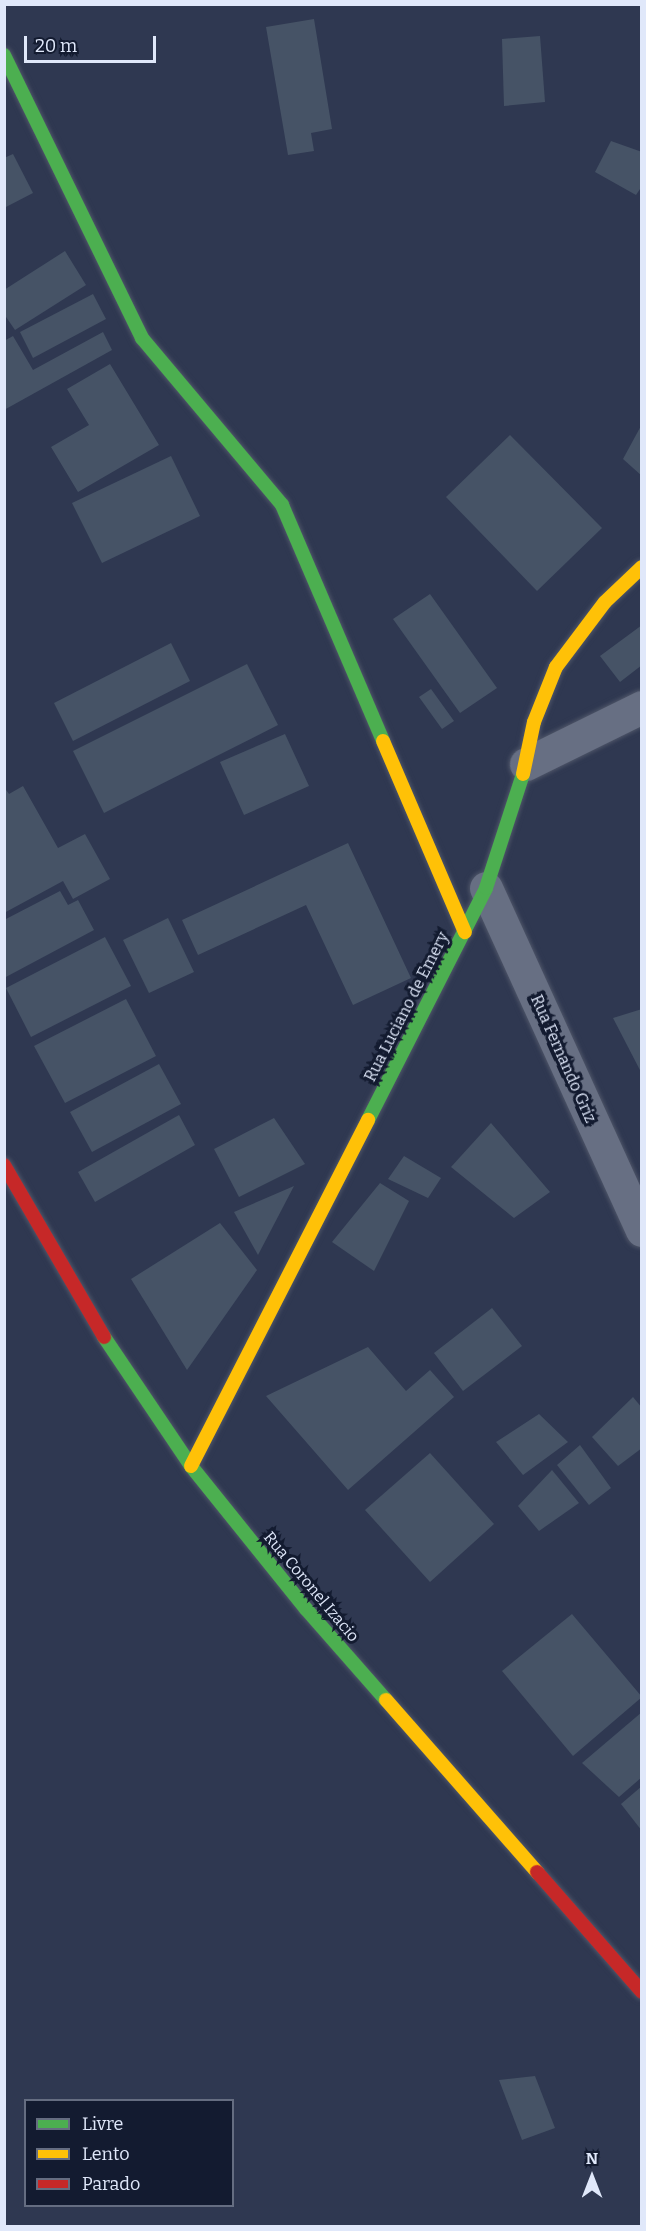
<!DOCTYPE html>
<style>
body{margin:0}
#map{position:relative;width:646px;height:2231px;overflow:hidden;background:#2f3851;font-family:Bitter,serif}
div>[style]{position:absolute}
.building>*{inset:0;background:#465366}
.roads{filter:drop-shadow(0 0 2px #4e5568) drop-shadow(0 0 2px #4e5568)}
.street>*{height:33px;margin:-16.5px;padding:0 16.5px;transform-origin:16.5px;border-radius:16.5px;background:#676f83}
.fast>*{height:14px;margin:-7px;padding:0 7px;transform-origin:7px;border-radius:7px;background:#4caf50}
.slow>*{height:14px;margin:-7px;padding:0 7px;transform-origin:7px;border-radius:7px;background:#ffc107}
.jam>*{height:14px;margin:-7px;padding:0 7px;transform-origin:7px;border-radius:7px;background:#c62828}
span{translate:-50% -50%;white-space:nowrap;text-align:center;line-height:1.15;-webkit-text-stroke:6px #131b30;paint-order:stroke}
.street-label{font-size:16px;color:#e0e8fa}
.frame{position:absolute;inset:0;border:6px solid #e0e8fa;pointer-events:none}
.legend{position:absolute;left:24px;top:2099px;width:210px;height:108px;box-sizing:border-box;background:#131b30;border:2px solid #656d81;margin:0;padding:8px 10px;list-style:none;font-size:18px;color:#e0e8fa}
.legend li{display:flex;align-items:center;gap:12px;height:30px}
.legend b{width:30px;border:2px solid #656d81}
.north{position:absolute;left:562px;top:2147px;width:60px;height:60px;-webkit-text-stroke:4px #131b30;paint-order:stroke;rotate:0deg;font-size:16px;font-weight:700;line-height:24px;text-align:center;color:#e0e8fa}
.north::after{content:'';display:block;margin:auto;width:21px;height:27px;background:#e0e8fa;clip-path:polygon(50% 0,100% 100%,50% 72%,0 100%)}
.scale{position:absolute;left:24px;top:36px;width:132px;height:27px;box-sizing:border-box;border:3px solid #e0e8fa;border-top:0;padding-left:8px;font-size:18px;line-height:21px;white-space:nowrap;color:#e0e8fa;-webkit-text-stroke:4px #131b30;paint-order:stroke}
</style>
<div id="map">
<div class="building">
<i style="clip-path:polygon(314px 19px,332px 129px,311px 133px,314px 151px,288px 155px,266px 27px)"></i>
<i style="clip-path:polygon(540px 36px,545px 102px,504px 106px,502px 39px)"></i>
<i style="clip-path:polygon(611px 141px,642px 152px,642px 186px,636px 195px,595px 172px)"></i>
<i style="clip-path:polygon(13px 154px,33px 193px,4px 208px,4px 158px)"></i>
<i style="clip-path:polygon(65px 251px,86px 285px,15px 330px,4px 314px,4px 290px)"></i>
<i style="clip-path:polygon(93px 294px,106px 319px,33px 358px,20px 332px)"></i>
<i style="clip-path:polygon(103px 332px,112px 350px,4px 410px,4px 341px,13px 336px,33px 370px)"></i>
<i style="clip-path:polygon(110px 364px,159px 445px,78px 492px,51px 447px,89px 425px,67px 389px)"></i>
<i style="clip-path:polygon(642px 424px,642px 476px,623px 459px)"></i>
<i style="clip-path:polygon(510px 435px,602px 528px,537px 591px,446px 497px)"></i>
<i style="clip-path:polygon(171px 456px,200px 516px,102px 563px,72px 503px)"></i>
<i style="clip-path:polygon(430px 594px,497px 688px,460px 713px,393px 619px)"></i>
<i style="clip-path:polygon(642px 625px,642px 665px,620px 682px,600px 656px)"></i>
<i style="clip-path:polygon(171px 643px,190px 681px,73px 741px,54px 703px)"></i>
<i style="clip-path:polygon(247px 664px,278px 725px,104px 813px,73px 751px)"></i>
<i style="clip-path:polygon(431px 689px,454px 721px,442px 729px,419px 697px)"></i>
<i style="clip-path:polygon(285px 734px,309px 786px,244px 815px,220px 762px)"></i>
<i style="clip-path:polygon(23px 786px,58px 848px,85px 834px,110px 879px,73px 899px,63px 881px,4px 913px,4px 787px,9px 794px)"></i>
<i style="clip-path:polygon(348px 843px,411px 978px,353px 1005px,306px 905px,198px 955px,182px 920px)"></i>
<i style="clip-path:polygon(60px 891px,68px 905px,78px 900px,94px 930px,4px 978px,4px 920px)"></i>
<i style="clip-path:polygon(168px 918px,194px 972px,149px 993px,123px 940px)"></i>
<i style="clip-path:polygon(105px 937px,131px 986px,31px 1037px,6px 988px)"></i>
<i style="clip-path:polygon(126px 999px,156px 1056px,65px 1103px,34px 1046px)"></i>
<i style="clip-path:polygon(642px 1009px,642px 1074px,613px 1018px)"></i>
<i style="clip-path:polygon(159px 1064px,181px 1104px,92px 1152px,70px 1112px)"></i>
<i style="clip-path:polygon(179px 1115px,195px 1145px,95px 1202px,78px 1172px)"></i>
<i style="clip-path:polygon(274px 1118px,305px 1164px,239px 1197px,214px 1149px)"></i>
<i style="clip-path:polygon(491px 1123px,550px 1192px,514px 1218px,451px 1167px)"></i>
<i style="clip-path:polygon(404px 1156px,441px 1178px,428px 1198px,388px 1179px)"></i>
<i style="clip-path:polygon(380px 1183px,409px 1201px,374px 1271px,332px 1242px)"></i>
<i style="clip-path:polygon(294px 1186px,258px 1255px,234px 1212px)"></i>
<i style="clip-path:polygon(220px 1223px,257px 1270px,187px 1370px,131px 1279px)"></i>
<i style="clip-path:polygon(492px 1308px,522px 1346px,463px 1391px,434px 1353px)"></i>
<i style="clip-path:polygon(368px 1347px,406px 1391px,430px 1370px,454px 1397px,348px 1490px,266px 1396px)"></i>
<i style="clip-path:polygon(633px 1397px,642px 1408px,642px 1448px,618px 1466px,592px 1437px)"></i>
<i style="clip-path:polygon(539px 1414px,568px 1442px,523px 1475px,496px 1442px)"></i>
<i style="clip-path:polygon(580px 1445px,611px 1488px,589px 1505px,557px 1465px)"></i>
<i style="clip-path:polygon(430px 1453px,494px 1524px,430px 1582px,365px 1510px)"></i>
<i style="clip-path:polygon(552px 1470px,579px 1503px,539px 1531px,518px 1506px)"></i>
<i style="clip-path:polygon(572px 1614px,642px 1697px,573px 1756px,502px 1671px)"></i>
<i style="clip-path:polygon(642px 1712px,642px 1777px,619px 1797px,582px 1763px)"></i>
<i style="clip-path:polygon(642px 1786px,642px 1831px,621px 1804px)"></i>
<i style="clip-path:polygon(535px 2076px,555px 2128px,522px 2140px,499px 2080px)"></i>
</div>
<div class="roads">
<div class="street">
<i style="left:526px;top:764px;width:129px;rotate:-26.2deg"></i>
<i style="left:486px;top:888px;width:376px;rotate:65.5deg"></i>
</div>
<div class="fast">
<i style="left:4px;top:55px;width:315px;rotate:64deg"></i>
<i style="left:142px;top:338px;width:218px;rotate:50deg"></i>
<i style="left:282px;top:505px;width:257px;rotate:66.8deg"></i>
<i style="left:368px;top:1120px;width:260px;rotate:-63deg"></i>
<i style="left:486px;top:888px;width:120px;rotate:-72deg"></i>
<i style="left:104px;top:1337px;width:156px;rotate:56deg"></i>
<i style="left:191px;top:1466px;width:184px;rotate:51.2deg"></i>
<i style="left:306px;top:1609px;width:121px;rotate:48.7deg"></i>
</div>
<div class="slow">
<i style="left:383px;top:741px;width:208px;rotate:66.8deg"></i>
<i style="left:523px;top:774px;width:53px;rotate:-78.1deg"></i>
<i style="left:534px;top:722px;width:59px;rotate:-68.2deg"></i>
<i style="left:556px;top:667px;width:81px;rotate:-53deg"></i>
<i style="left:605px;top:602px;width:51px;rotate:-43.4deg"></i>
<i style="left:191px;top:1466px;width:389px;rotate:-62.9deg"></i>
<i style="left:386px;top:1700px;width:229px;rotate:48.7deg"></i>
</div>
<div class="jam">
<i style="left:4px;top:1165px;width:199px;rotate:59.8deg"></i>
<i style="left:537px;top:1872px;width:159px;rotate:48.8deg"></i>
</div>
</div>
<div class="street-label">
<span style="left:407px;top:1007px;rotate:-63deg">Rua Luciano de Emery</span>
<span style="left:563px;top:1059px;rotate:66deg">Rua Fernando Griz</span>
<span style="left:311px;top:1587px;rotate:50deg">Rua Coronel Izacio</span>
</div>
<div class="frame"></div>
<ul class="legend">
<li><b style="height:8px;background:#4caf50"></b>Livre</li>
<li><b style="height:8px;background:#ffc107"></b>Lento</li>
<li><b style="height:8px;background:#c62828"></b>Parado</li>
</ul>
<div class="north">N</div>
<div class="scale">20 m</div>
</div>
